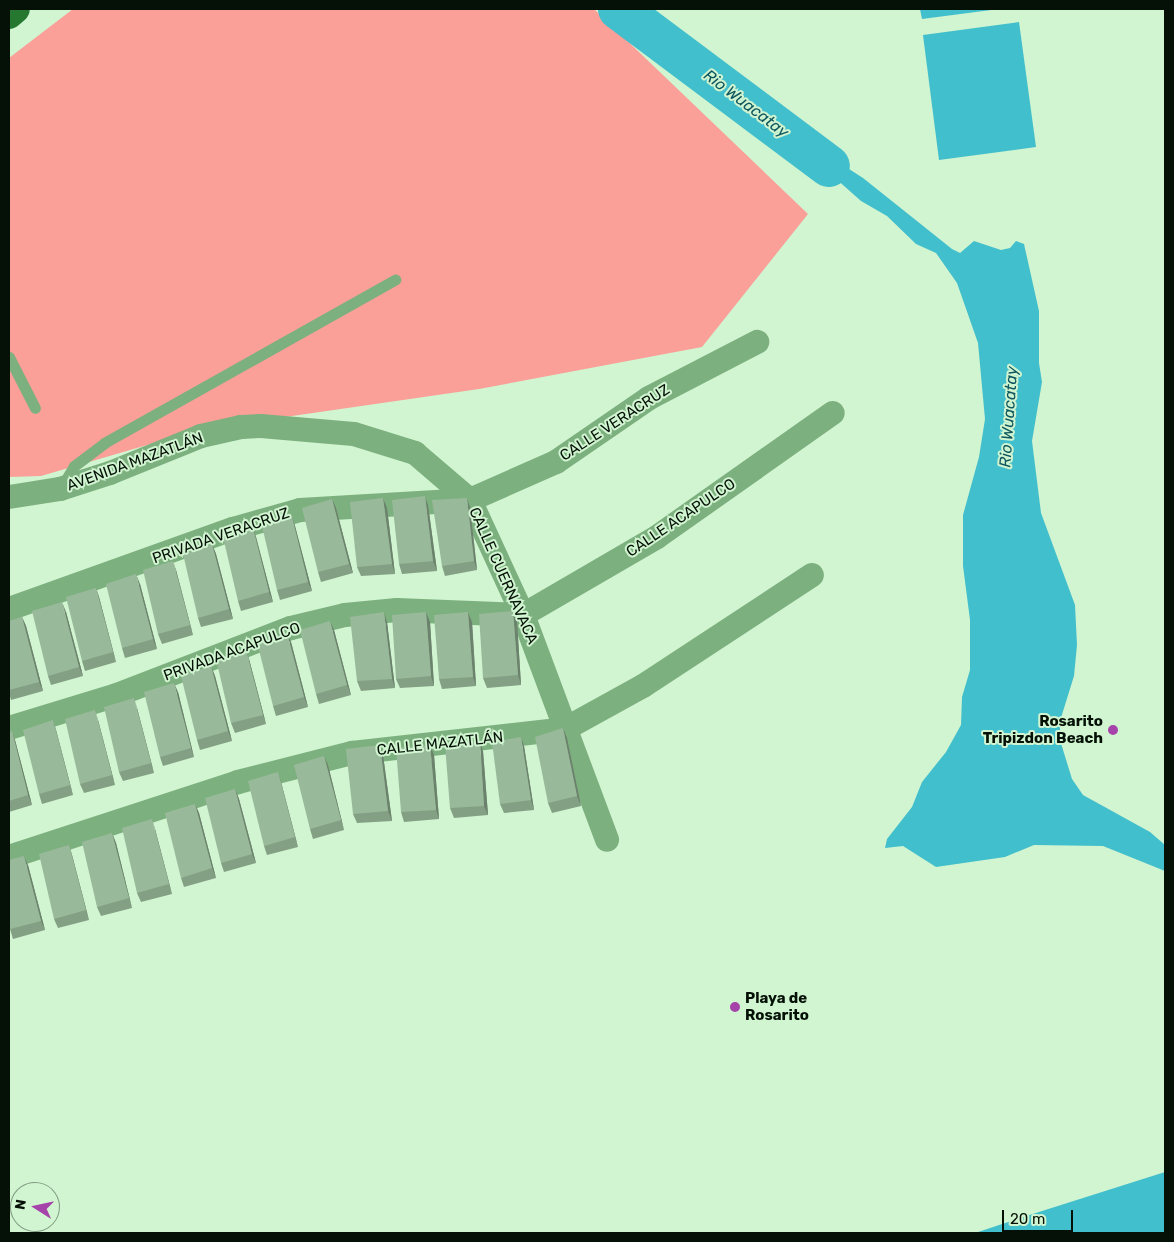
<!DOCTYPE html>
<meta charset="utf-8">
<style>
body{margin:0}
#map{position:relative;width:1174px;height:1242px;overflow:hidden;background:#d1f4d1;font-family:Rubik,sans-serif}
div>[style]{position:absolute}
.green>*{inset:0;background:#faa098}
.water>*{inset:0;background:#42bfcc}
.river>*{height:42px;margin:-21px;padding:0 21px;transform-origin:21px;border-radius:21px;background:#42bfcc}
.service>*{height:11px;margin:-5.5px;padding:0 5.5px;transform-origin:5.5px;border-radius:5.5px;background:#7db07f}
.minor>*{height:24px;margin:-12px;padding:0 12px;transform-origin:12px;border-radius:12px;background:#7db07f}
.primary>*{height:28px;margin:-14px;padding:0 14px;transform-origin:14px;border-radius:14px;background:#267830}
.wall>*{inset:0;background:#84a084}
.shaded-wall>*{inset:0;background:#6b826c}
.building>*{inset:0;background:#99ba9a}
.dots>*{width:14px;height:14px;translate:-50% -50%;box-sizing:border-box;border:2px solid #d1f4d1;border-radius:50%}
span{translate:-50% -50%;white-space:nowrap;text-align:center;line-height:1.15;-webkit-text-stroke:4px #d1f4d1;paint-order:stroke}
.street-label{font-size:15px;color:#051106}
.poi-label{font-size:15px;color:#051106;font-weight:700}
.right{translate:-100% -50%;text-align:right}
.left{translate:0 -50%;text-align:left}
.water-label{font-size:16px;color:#0f575e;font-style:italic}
.frame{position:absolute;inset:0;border:10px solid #051106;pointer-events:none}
.north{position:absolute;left:10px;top:1182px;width:50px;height:50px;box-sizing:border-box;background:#d1f4d1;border:1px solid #7f9980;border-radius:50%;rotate:280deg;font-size:14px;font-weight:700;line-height:20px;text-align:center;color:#051106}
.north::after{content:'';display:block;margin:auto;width:18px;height:22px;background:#a543aa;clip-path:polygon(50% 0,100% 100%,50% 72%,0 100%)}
.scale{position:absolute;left:1002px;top:1210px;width:71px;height:22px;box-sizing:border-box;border:2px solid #051106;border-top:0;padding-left:6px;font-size:15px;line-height:18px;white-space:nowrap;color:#051106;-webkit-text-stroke:4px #d1f4d1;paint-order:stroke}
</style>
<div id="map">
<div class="green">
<i style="clip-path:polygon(73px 9px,594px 9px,808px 214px,702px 347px,479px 389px,202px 429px,41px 476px,9px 477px,9px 58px)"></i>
</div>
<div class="water">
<i style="clip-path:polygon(920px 9px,999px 9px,922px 19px)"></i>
<i style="clip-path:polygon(1019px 22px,1036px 147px,939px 160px,923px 35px)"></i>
<i style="clip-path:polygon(781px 130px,790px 131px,863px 178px,952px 249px,960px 253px,974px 241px,1001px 250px,1010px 248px,1016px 241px,1024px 244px,1039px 311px,1039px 363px,1042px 382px,1032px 441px,1041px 513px,1075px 605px,1077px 645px,1074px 676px,1060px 721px,1060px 740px,1072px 779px,1083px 795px,1150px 832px,1165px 845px,1165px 871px,1103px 846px,1034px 845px,1005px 857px,936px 867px,903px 846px,885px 848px,887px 839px,912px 807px,922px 782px,946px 752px,961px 725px,962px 697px,970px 670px,970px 620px,963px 566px,963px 515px,979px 457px,985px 419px,978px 343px,957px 283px,936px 253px,916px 244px,887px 216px,861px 201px)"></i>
<i style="clip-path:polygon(1165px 1172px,1165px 1233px,975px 1233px,1020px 1218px)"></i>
</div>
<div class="river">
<i style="left:619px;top:9px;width:262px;rotate:36.8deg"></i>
</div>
<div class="service">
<i style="left:9px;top:357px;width:57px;rotate:63deg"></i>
<i style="left:62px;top:486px;width:23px;rotate:-59deg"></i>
<i style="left:74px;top:466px;width:38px;rotate:-37deg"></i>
<i style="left:104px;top:443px;width:334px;rotate:-29.3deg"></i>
</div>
<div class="minor">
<i style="left:9px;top:497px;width:52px;rotate:-8.9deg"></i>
<i style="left:60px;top:489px;width:52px;rotate:-17.7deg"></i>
<i style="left:110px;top:473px;width:98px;rotate:-22.1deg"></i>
<i style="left:201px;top:436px;width:41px;rotate:-12.7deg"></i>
<i style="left:241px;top:427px;width:20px;rotate:-3deg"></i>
<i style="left:261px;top:426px;width:93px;rotate:4.9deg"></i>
<i style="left:354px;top:434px;width:64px;rotate:17.3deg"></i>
<i style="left:415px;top:453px;width:72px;rotate:40.5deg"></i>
<i style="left:470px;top:500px;width:127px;rotate:65.3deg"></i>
<i style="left:523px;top:615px;width:240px;rotate:69.5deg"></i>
<i style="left:9px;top:609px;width:238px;rotate:-19.7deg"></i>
<i style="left:233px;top:529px;width:70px;rotate:-15.8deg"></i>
<i style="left:300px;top:510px;width:170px;rotate:-3.4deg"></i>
<i style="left:470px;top:500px;width:94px;rotate:-23.8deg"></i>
<i style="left:556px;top:462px;width:113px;rotate:-34.5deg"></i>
<i style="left:649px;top:398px;width:122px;rotate:-27.4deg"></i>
<i style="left:9px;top:728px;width:113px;rotate:-17deg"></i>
<i style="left:117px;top:695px;width:186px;rotate:-21.1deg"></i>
<i style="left:291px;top:628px;width:56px;rotate:-13.5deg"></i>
<i style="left:345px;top:615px;width:52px;rotate:-5.5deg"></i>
<i style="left:397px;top:610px;width:126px;rotate:2.3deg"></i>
<i style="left:523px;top:615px;width:155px;rotate:-30.2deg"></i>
<i style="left:657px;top:537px;width:215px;rotate:-35.2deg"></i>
<i style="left:9px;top:857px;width:241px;rotate:-18.1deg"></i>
<i style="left:238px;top:782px;width:118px;rotate:-14.3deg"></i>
<i style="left:352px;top:753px;width:214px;rotate:-6.4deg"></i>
<i style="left:565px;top:729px;width:89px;rotate:-28.9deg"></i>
<i style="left:643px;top:686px;width:202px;rotate:-33.3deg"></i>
</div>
<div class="primary">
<i style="left:9px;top:15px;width:9px;rotate:-41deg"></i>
</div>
<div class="wall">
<i style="clip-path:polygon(332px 499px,336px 508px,353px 573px,321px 582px,318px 572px)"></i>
<i style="clip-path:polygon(428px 505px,437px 571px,402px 574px,399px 564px)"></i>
<i style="clip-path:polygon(470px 507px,477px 570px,445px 576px,442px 566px)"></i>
<i style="clip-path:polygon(387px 508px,395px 574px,361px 576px,357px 567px)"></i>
<i style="clip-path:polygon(292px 517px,295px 526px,312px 591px,280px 600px,277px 590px)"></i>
<i style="clip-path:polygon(253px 528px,256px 537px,273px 602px,241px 611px,238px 601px)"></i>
<i style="clip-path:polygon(212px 544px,216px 554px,233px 619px,201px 627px,198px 618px)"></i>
<i style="clip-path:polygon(176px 570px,193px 635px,162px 644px,158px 634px)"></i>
<i style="clip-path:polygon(140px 584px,157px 649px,125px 658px,122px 648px)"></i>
<i style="clip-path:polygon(96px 588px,99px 597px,116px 662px,85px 671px,82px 661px)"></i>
<i style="clip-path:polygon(66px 612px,83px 676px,51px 685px,48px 676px)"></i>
<i style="clip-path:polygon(426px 612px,430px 622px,434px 686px,400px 688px,396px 679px)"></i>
<i style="clip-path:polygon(22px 617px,26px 626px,43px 691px,11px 700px,9px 693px,9px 621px)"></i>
<i style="clip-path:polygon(517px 621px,521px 685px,487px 688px,483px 678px)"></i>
<i style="clip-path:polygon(387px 622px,395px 688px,361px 691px,357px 681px)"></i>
<i style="clip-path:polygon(472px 622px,476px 686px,442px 689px,439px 679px)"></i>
<i style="clip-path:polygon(334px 630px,351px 695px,319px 704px,316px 694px)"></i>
<i style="clip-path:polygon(291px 642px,308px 707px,276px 716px,273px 706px)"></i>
<i style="clip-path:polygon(249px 659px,266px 724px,235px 733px,231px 723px)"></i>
<i style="clip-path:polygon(211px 666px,215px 676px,232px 741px,200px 750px,197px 740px)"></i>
<i style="clip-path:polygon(178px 692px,194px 757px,163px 766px,160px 757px)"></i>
<i style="clip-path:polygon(137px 708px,154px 773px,123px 781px,119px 772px)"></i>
<i style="clip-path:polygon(53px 720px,56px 730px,73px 795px,42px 804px,39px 794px)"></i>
<i style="clip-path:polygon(98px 720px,115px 785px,84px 793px,80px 784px)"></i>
<i style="clip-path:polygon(563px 728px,567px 738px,581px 806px,552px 813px,548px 803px)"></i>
<i style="clip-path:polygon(9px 732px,15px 740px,32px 805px,9px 812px)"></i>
<i style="clip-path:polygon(380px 745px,383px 755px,392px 821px,357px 823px,353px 814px)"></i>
<i style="clip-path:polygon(524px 746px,534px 810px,504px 813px,500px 804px)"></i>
<i style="clip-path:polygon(483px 751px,488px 815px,454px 818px,450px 808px)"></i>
<i style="clip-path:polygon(434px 755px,439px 819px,404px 822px,401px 812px)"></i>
<i style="clip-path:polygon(328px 765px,344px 830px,313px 839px,310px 829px)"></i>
<i style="clip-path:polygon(281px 782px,298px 847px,267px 855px,264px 846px)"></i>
<i style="clip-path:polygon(235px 789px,239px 799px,256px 863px,224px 872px,221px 863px)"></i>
<i style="clip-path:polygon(195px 804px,199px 813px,216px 878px,184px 887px,181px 878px)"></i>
<i style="clip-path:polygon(155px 829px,172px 894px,141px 902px,137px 893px)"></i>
<i style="clip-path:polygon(112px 833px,116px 843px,132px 908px,101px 916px,97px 907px)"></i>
<i style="clip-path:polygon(69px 845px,72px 855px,89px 920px,58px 928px,54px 919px)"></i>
<i style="clip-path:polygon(28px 865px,45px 930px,13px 939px,10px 929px)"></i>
</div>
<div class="shaded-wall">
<i style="clip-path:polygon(425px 496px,428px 505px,437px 571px,433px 561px)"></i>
<i style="clip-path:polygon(383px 498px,387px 508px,395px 574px,392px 564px)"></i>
<i style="clip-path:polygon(467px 498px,470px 507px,477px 570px,474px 561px)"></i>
<i style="clip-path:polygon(332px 499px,336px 508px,353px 573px,349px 564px)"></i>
<i style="clip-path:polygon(292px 517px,295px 526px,312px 591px,308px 582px)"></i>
<i style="clip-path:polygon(253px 528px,256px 537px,273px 602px,269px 592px)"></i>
<i style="clip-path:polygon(212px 544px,216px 554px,233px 619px,229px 609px)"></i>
<i style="clip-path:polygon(173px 561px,176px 570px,193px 635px,190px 625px)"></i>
<i style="clip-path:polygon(136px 574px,140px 584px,157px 649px,153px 639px)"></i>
<i style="clip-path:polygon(96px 588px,99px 597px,116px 662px,113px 652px)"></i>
<i style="clip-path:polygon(62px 602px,66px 612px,83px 676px,79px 667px)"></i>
<i style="clip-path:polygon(513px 611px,517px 621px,521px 685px,518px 675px)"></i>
<i style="clip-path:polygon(384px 612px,387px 622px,395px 688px,392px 679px)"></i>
<i style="clip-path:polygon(426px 612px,430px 622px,434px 686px,431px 676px)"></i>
<i style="clip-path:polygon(468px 612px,472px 622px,476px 686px,473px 677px)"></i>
<i style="clip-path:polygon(22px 617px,26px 626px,43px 691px,39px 682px)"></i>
<i style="clip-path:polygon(330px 621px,334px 630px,351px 695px,347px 685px)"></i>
<i style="clip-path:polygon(287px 633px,291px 642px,308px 707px,304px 697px)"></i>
<i style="clip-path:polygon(246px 650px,249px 659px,266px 724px,263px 715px)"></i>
<i style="clip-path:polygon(211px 666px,215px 676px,232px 741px,228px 731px)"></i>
<i style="clip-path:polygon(174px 683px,178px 692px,194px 757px,191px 748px)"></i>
<i style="clip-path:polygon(134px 698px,137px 708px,154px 773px,151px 763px)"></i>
<i style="clip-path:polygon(95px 710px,98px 720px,115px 785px,112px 775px)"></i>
<i style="clip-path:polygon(53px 720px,56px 730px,73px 795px,70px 785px)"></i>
<i style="clip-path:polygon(563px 728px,567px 738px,581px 806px,577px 796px)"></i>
<i style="clip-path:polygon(12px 731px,15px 740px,32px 805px,28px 795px)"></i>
<i style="clip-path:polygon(521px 737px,524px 746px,534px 810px,531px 800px)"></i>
<i style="clip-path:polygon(480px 741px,483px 751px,488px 815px,484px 806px)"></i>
<i style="clip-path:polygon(380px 745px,383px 755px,392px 821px,388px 811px)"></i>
<i style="clip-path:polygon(430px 745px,434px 755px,439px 819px,436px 810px)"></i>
<i style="clip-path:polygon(324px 756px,328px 765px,344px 830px,341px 820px)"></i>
<i style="clip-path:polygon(278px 772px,281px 782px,298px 847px,295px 837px)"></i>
<i style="clip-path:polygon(235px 789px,239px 799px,256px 863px,252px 854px)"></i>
<i style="clip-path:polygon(195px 804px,199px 813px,216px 878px,212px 868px)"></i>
<i style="clip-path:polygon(152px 819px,155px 829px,172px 894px,169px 884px)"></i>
<i style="clip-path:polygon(112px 833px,116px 843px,132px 908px,129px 898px)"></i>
<i style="clip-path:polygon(69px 845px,72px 855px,89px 920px,86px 910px)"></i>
<i style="clip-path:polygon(24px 856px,28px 865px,45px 930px,41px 921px)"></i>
</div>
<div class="building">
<i style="clip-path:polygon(425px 496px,433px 561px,399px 564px,392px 500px)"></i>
<i style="clip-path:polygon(383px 498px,392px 564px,357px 567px,350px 502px)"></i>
<i style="clip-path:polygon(467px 498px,474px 561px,442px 566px,432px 500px)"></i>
<i style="clip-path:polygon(332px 499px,349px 564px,318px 572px,302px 508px)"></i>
<i style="clip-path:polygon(292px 517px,308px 582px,277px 590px,262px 526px)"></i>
<i style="clip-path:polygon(253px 528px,269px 592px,238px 601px,223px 537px)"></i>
<i style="clip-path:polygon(212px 544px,229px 609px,198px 618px,183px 554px)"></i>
<i style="clip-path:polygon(173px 561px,190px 625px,158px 634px,143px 570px)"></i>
<i style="clip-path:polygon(136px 574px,153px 639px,122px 648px,106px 584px)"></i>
<i style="clip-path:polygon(96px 588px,113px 652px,82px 661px,66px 597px)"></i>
<i style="clip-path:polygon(62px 602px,79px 667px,48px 676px,32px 611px)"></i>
<i style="clip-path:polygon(513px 611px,518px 675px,483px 678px,479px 614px)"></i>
<i style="clip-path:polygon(384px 612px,392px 679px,357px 681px,350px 617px)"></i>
<i style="clip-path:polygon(426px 612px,431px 676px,396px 679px,392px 615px)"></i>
<i style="clip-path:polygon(468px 612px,473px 677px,439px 679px,434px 615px)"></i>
<i style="clip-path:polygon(22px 617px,39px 682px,9px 690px,9px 621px)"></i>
<i style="clip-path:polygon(330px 621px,347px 685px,316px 694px,300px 630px)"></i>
<i style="clip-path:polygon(287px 633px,304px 697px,273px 706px,257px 642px)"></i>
<i style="clip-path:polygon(246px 650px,263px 715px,231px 723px,216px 659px)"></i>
<i style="clip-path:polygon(211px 666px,228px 731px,197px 740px,181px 676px)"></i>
<i style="clip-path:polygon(174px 683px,191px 748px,160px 757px,144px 692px)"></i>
<i style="clip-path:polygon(134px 698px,151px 763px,119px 772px,104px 707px)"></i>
<i style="clip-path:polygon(95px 710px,112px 775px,80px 784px,65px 719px)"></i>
<i style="clip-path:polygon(53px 720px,70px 785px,39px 794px,23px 730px)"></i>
<i style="clip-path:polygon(563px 728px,577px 796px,548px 803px,535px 737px)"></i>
<i style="clip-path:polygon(12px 731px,28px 795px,9px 801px,9px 732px)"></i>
<i style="clip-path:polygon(521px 737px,531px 800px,500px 804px,492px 742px)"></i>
<i style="clip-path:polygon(480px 741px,484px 806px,450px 808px,445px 745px)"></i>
<i style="clip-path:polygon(380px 745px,388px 811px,353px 814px,346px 749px)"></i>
<i style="clip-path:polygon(430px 745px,436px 810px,401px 812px,396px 748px)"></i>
<i style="clip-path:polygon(324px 756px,341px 820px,310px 829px,294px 765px)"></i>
<i style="clip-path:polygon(278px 772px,295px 837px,264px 846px,248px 781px)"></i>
<i style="clip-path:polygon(235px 789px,252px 854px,221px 863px,205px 798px)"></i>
<i style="clip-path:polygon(195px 804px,212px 868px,181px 878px,165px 813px)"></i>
<i style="clip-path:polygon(152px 819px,169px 884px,137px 893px,122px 828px)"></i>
<i style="clip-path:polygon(112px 833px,129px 898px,97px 907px,82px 842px)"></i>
<i style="clip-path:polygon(69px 845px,86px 910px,54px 919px,39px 854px)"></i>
<i style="clip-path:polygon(24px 856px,41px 921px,10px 929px,9px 925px,9px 860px)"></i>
</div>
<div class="dots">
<i style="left:1113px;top:730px;background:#a543aa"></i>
<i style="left:735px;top:1007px;background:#a543aa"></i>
</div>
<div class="street-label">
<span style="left:615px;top:423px;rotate:-33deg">CALLE VERACRUZ</span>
<span style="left:135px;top:462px;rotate:-20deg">AVENIDA MAZATLÁN</span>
<span style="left:681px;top:518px;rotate:-34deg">CALLE ACAPULCO</span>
<span style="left:221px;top:536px;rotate:-19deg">PRIVADA VERACRUZ</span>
<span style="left:503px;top:576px;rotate:66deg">CALLE CUERNAVACA</span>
<span style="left:232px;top:652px;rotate:-20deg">PRIVADA ACAPULCO</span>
<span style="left:440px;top:744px;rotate:-6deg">CALLE MAZATLÁN</span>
</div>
<div class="poi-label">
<span class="right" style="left:1103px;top:730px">Rosarito<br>Tripizdon Beach</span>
<span class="left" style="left:745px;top:1007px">Playa de<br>Rosarito</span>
</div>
<div class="water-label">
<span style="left:746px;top:104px;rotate:37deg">Rio Wuacatay</span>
<span style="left:1009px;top:417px;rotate:-86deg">Rio Wuacatay</span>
</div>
<div class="frame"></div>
<div class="north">N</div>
<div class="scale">20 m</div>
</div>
